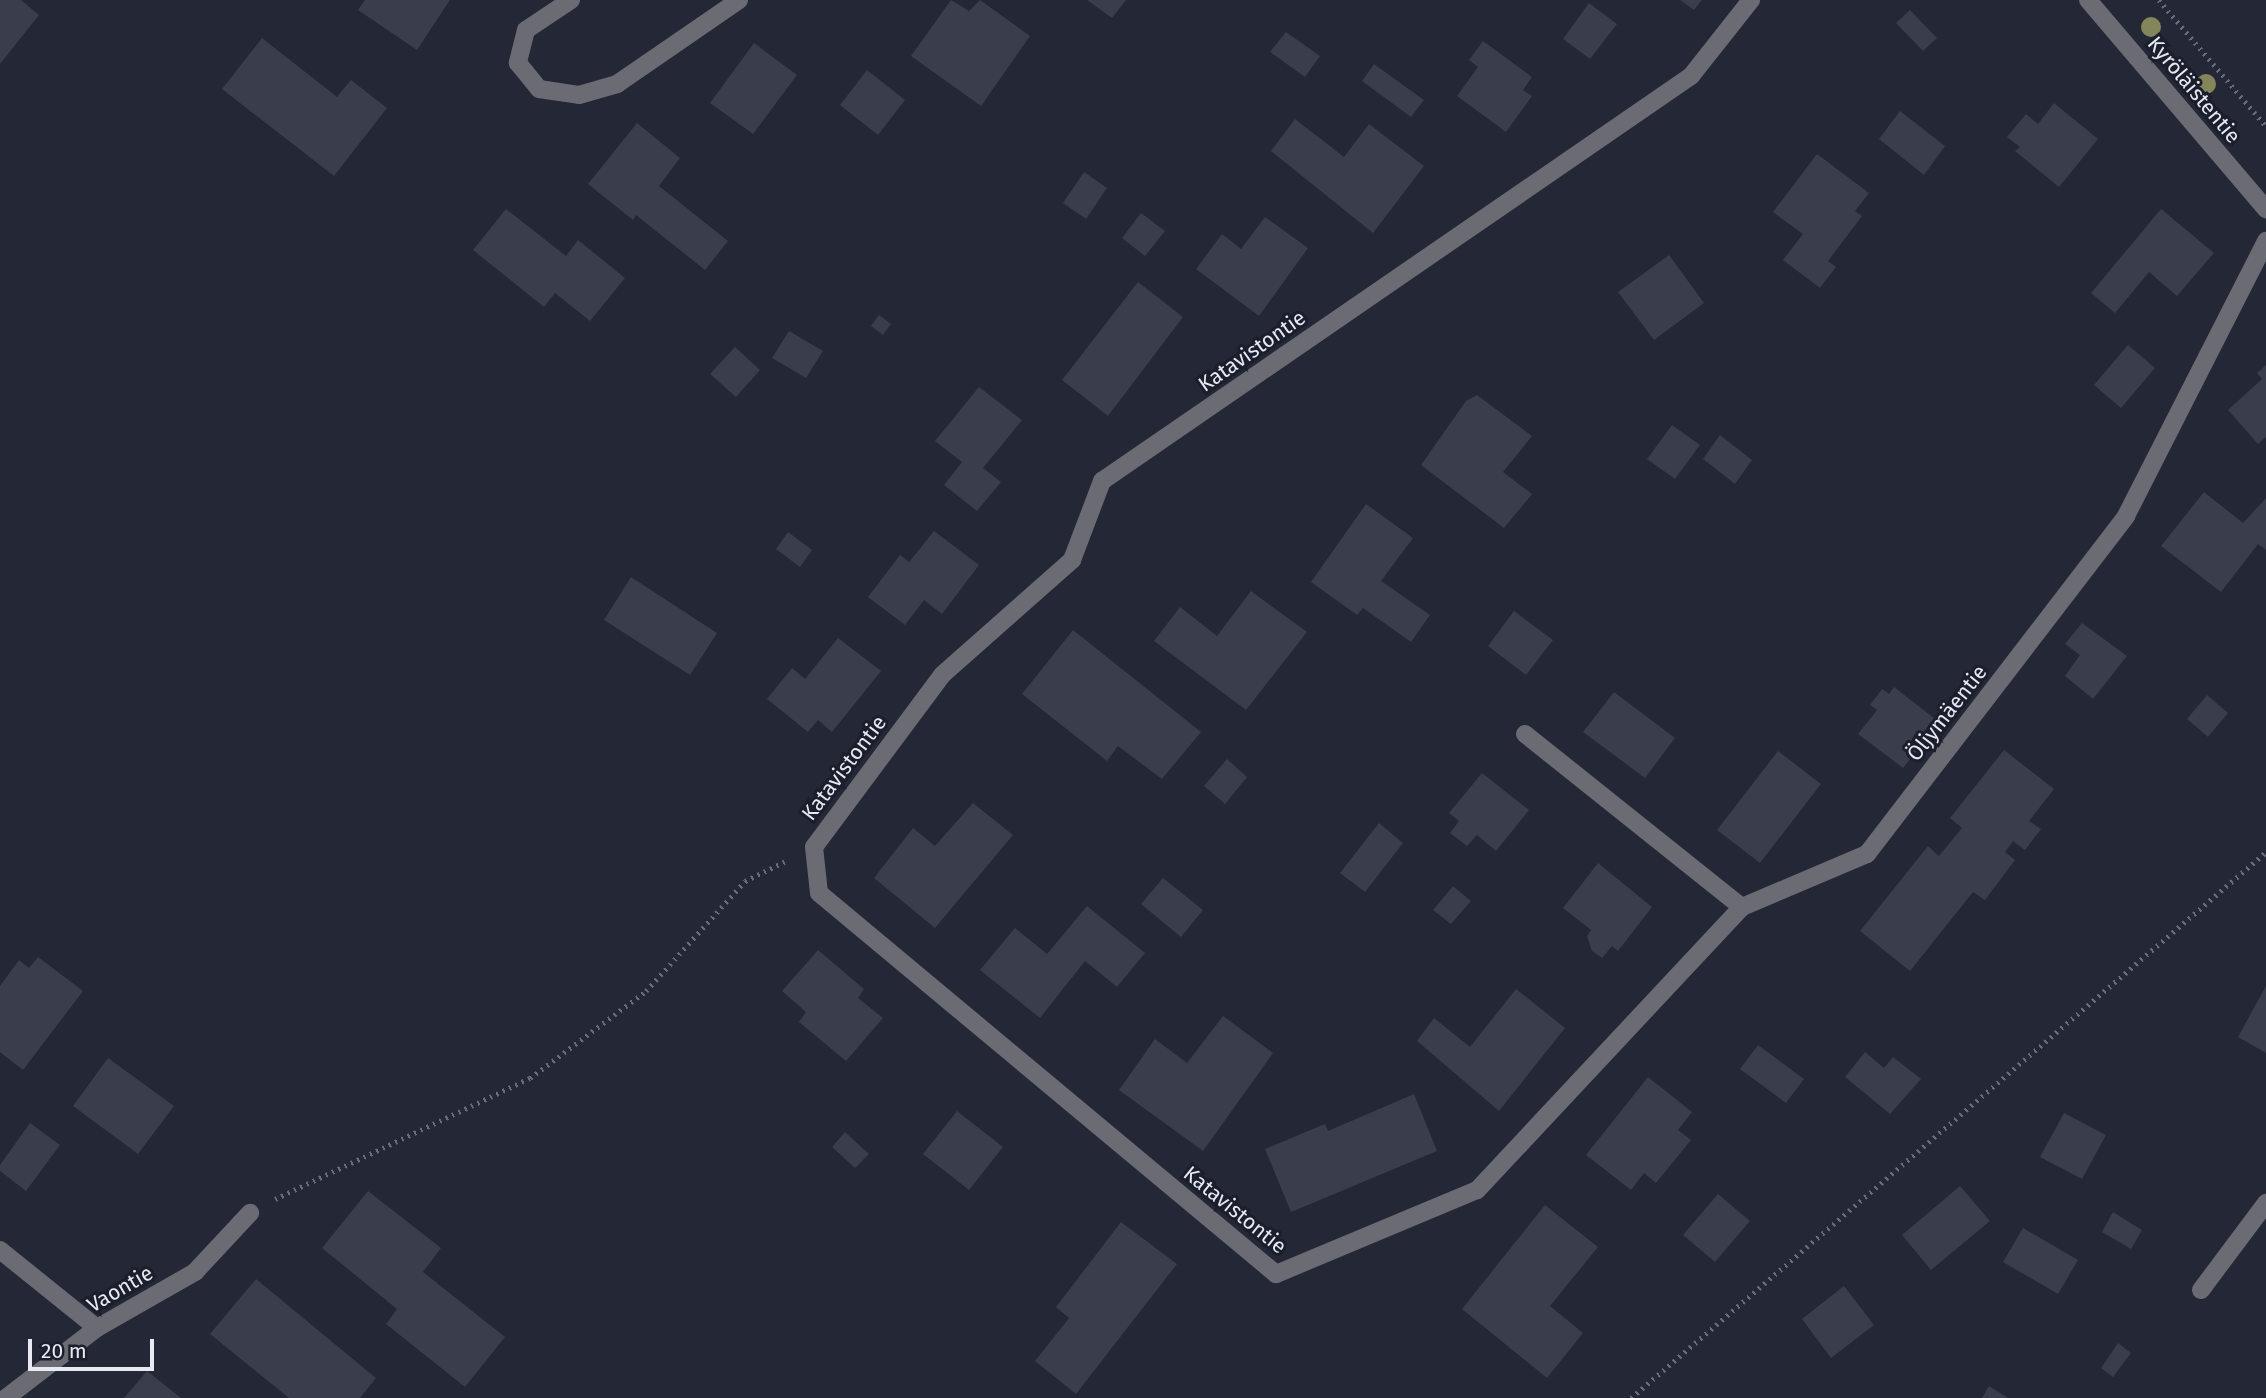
<!DOCTYPE html>
<meta charset="utf-8">
<style>
body{margin:0}
#map{position:relative;width:2266px;height:1398px;overflow:hidden;background:#242735;font-family:"Fira Sans",sans-serif}
div>[style]{position:absolute}
.building>*{inset:0;background:#3a3d4c}
.path>*{height:4.5px;margin-top:-2.25px;transform-origin:0;background:repeating-linear-gradient(90deg,#6a6d79 0 2px,transparent 0 7px)}
.street>*{height:18px;margin:-9px;padding:0 9px;transform-origin:9px;border-radius:9px;background:#6a6b73}
.trees>*{width:20px;height:20px;margin:-10px;border-radius:50%;background:#83865a}
span{translate:-50% -50%;white-space:nowrap;text-align:center;line-height:1.15;-webkit-text-stroke:6px #1b1e2b;paint-order:stroke}
.street-label{font-size:21px;color:#e7e9f3}
.scale{position:absolute;left:28px;top:1339px;width:126px;height:32px;box-sizing:border-box;border:4px solid #e7e9f3;border-top:0;padding-left:9px;font-size:21px;line-height:24px;white-space:nowrap;color:#e7e9f3;-webkit-text-stroke:5px #1b1e2b;paint-order:stroke}
</style>
<div id="map">
<div class="building">
<i style="clip-path:polygon(0 0,21px 0,39px 15px,0 64px)"></i>
<i style="clip-path:polygon(365px 0,450px 0,417px 50px,358px 10px)"></i>
<i style="clip-path:polygon(951px 0,969px 11px,980px 0,1030px 36px,981px 106px,911px 56px)"></i>
<i style="clip-path:polygon(1087px 0,1126px 0,1112px 18px)"></i>
<i style="clip-path:polygon(1680px 0,1702px 0,1694px 10px)"></i>
<i style="clip-path:polygon(1589px 3px,1617px 24px,1590px 59px,1563px 39px)"></i>
<i style="clip-path:polygon(1910px 10px,1937px 38px,1923px 51px,1896px 23px)"></i>
<i style="clip-path:polygon(1286px 32px,1320px 56px,1305px 77px,1270px 52px)"></i>
<i style="clip-path:polygon(262px 38px,337px 97px,351px 80px,387px 108px,334px 176px,222px 89px)"></i>
<i style="clip-path:polygon(1483px 41px,1532px 77px,1523px 90px,1532px 96px,1506px 132px,1457px 96px,1478px 67px,1469px 60px)"></i>
<i style="clip-path:polygon(754px 43px,797px 75px,753px 134px,710px 103px)"></i>
<i style="clip-path:polygon(1374px 64px,1424px 100px,1411px 117px,1362px 81px)"></i>
<i style="clip-path:polygon(867px 70px,905px 100px,878px 135px,840px 105px)"></i>
<i style="clip-path:polygon(2054px 103px,2098px 139px,2059px 187px,2015px 151px,2020px 147px,2007px 137px,2026px 114px,2038px 124px)"></i>
<i style="clip-path:polygon(1900px 111px,1945px 146px,1924px 175px,1879px 139px)"></i>
<i style="clip-path:polygon(1295px 119px,1344px 157px,1369px 124px,1424px 166px,1373px 233px,1271px 151px)"></i>
<i style="clip-path:polygon(637px 123px,680px 158px,659px 186px,728px 241px,705px 270px,636px 215px,633px 220px,588px 184px)"></i>
<i style="clip-path:polygon(1817px 154px,1869px 193px,1855px 211px,1862px 216px,1828px 261px,1836px 267px,1820px 288px,1783px 260px,1803px 234px,1773px 212px)"></i>
<i style="clip-path:polygon(1084px 172px,1107px 188px,1086px 219px,1063px 203px)"></i>
<i style="clip-path:polygon(506px 209px,566px 256px,578px 240px,625px 278px,590px 321px,555px 293px,544px 307px,473px 250px)"></i>
<i style="clip-path:polygon(2161px 209px,2214px 253px,2177px 296px,2149px 272px,2115px 313px,2091px 293px)"></i>
<i style="clip-path:polygon(1141px 213px,1165px 231px,1145px 256px,1122px 238px)"></i>
<i style="clip-path:polygon(1265px 217px,1308px 248px,1259px 316px,1196px 269px,1222px 234px,1241px 249px)"></i>
<i style="clip-path:polygon(1669px 255px,1704px 303px,1654px 340px,1618px 292px)"></i>
<i style="clip-path:polygon(1138px 282px,1183px 317px,1108px 416px,1062px 380px)"></i>
<i style="clip-path:polygon(879px 315px,891px 324px,883px 335px,871px 326px)"></i>
<i style="clip-path:polygon(789px 331px,823px 351px,806px 378px,772px 358px)"></i>
<i style="clip-path:polygon(2128px 345px,2155px 368px,2121px 408px,2094px 385px)"></i>
<i style="clip-path:polygon(735px 347px,760px 370px,736px 397px,710px 374px)"></i>
<i style="clip-path:polygon(2266px 365px,2266px 437px,2258px 444px,2228px 410px,2262px 379px,2257px 373px)"></i>
<i style="clip-path:polygon(979px 387px,1022px 420px,983px 468px,1001px 482px,977px 511px,944px 485px,962px 462px,935px 441px)"></i>
<i style="clip-path:polygon(1477px 395px,1532px 436px,1503px 472px,1532px 494px,1504px 528px,1421px 465px,1466px 401px)"></i>
<i style="clip-path:polygon(1672px 425px,1700px 445px,1675px 479px,1647px 459px)"></i>
<i style="clip-path:polygon(1720px 435px,1752px 460px,1735px 484px,1703px 459px)"></i>
<i style="clip-path:polygon(2204px 492px,2243px 523px,2266px 498px,2266px 550px,2258px 544px,2221px 592px,2161px 546px)"></i>
<i style="clip-path:polygon(1366px 504px,1413px 538px,1381px 581px,1430px 615px,1411px 642px,1363px 608px,1357px 615px,1311px 582px)"></i>
<i style="clip-path:polygon(934px 531px,979px 565px,942px 614px,924px 600px,905px 625px,868px 597px,900px 555px,909px 562px)"></i>
<i style="clip-path:polygon(788px 532px,812px 550px,800px 567px,776px 549px)"></i>
<i style="clip-path:polygon(631px 577px,717px 633px,690px 675px,604px 620px)"></i>
<i style="clip-path:polygon(1251px 591px,1307px 632px,1246px 710px,1154px 641px,1180px 607px,1217px 636px)"></i>
<i style="clip-path:polygon(1514px 611px,1553px 640px,1526px 675px,1488px 646px)"></i>
<i style="clip-path:polygon(2082px 623px,2127px 656px,2093px 699px,2065px 676px,2080px 655px,2065px 644px)"></i>
<i style="clip-path:polygon(1073px 630px,1201px 732px,1162px 779px,1118px 746px,1107px 761px,1022px 694px)"></i>
<i style="clip-path:polygon(838px 638px,881px 671px,832px 732px,818px 720px,808px 732px,767px 699px,792px 668px,805px 679px)"></i>
<i style="clip-path:polygon(1894px 687px,1939px 722px,1903px 768px,1858px 734px,1877px 710px,1870px 705px,1882px 689px,1889px 694px)"></i>
<i style="clip-path:polygon(1614px 692px,1675px 738px,1645px 778px,1583px 732px)"></i>
<i style="clip-path:polygon(2207px 695px,2228px 713px,2208px 737px,2187px 719px)"></i>
<i style="clip-path:polygon(2004px 750px,2054px 789px,2029px 821px,2041px 829px,2025px 850px,2013px 841px,2005px 852px,2015px 860px,1985px 900px,1973px 892px,1910px 971px,1860px 931px,1928px 846px,1939px 856px,1962px 828px,1950px 818px)"></i>
<i style="clip-path:polygon(1778px 751px,1821px 784px,1760px 863px,1717px 830px)"></i>
<i style="clip-path:polygon(1227px 759px,1247px 777px,1225px 804px,1204px 786px)"></i>
<i style="clip-path:polygon(1482px 773px,1529px 810px,1496px 851px,1477px 835px,1467px 846px,1450px 833px,1459px 821px,1449px 813px)"></i>
<i style="clip-path:polygon(973px 803px,1013px 835px,935px 928px,874px 878px,913px 828px,935px 846px)"></i>
<i style="clip-path:polygon(1379px 823px,1403px 843px,1365px 892px,1340px 873px)"></i>
<i style="clip-path:polygon(1598px 863px,1652px 907px,1618px 951px,1612px 946px,1602px 958px,1592px 951px,1587px 936px,1591px 930px,1563px 908px)"></i>
<i style="clip-path:polygon(1163px 878px,1203px 910px,1181px 937px,1141px 904px)"></i>
<i style="clip-path:polygon(1453px 886px,1471px 901px,1451px 924px,1433px 910px)"></i>
<i style="clip-path:polygon(1087px 906px,1145px 953px,1117px 987px,1085px 961px,1040px 1018px,980px 970px,1015px 928px,1047px 954px)"></i>
<i style="clip-path:polygon(818px 950px,864px 989px,858px 998px,883px 1018px,846px 1061px,799px 1022px,806px 1012px,782px 991px)"></i>
<i style="clip-path:polygon(38px 957px,83px 991px,23px 1070px,0 1052px,0 986px,19px 960px,29px 968px)"></i>
<i style="clip-path:polygon(2266px 986px,2266px 1053px,2238px 1037px)"></i>
<i style="clip-path:polygon(1516px 989px,1565px 1028px,1499px 1111px,1417px 1041px,1434px 1018px,1470px 1047px)"></i>
<i style="clip-path:polygon(1223px 1016px,1273px 1053px,1203px 1151px,1119px 1090px,1155px 1039px,1187px 1063px)"></i>
<i style="clip-path:polygon(1758px 1045px,1804px 1079px,1786px 1103px,1740px 1069px)"></i>
<i style="clip-path:polygon(1865px 1052px,1884px 1068px,1893px 1057px,1921px 1079px,1890px 1114px,1845px 1077px)"></i>
<i style="clip-path:polygon(108px 1058px,174px 1106px,138px 1154px,73px 1106px)"></i>
<i style="clip-path:polygon(1648px 1077px,1692px 1112px,1678px 1130px,1691px 1140px,1656px 1183px,1644px 1173px,1631px 1190px,1586px 1155px)"></i>
<i style="clip-path:polygon(1414px 1094px,1437px 1151px,1291px 1212px,1265px 1149px,1325px 1124px,1328px 1131px)"></i>
<i style="clip-path:polygon(957px 1111px,1003px 1147px,969px 1190px,923px 1154px)"></i>
<i style="clip-path:polygon(2064px 1113px,2106px 1135px,2082px 1179px,2040px 1157px)"></i>
<i style="clip-path:polygon(30px 1123px,60px 1145px,26px 1191px,0 1171px,0 1165px)"></i>
<i style="clip-path:polygon(845px 1132px,869px 1154px,855px 1168px,832px 1147px)"></i>
<i style="clip-path:polygon(1960px 1186px,1990px 1221px,1931px 1270px,1902px 1235px)"></i>
<i style="clip-path:polygon(368px 1191px,441px 1248px,423px 1272px,505px 1337px,465px 1387px,386px 1324px,397px 1309px,322px 1248px)"></i>
<i style="clip-path:polygon(1718px 1194px,1750px 1221px,1715px 1262px,1683px 1235px)"></i>
<i style="clip-path:polygon(1545px 1205px,1598px 1247px,1550px 1306px,1583px 1333px,1547px 1378px,1462px 1309px)"></i>
<i style="clip-path:polygon(2113px 1212px,2142px 1230px,2131px 1249px,2102px 1232px)"></i>
<i style="clip-path:polygon(1121px 1222px,1177px 1264px,1076px 1394px,1035px 1361px,1069px 1318px,1056px 1307px)"></i>
<i style="clip-path:polygon(2023px 1228px,2078px 1260px,2058px 1294px,2003px 1262px)"></i>
<i style="clip-path:polygon(256px 1279px,376px 1378px,360px 1398px,289px 1398px,210px 1334px)"></i>
<i style="clip-path:polygon(1844px 1286px,1874px 1325px,1831px 1358px,1802px 1319px)"></i>
<i style="clip-path:polygon(2118px 1343px,2131px 1353px,2113px 1377px,2101px 1368px)"></i>
<i style="clip-path:polygon(147px 1371px,181px 1398px,124px 1398px)"></i>
<i style="clip-path:polygon(1989px 1386px,2008px 1398px,1982px 1398px)"></i>
</div>
<div class="path">
<i style="left:2159px;top:0;width:165px;rotate:49.7deg"></i>
<i style="left:275px;top:1199px;width:282px;rotate:-25.4deg"></i>
<i style="left:530px;top:1078px;width:145px;rotate:-36.9deg"></i>
<i style="left:646px;top:991px;width:148px;rotate:-48deg"></i>
<i style="left:745px;top:881px;width:46px;rotate:-26deg"></i>
<i style="left:1631px;top:1398px;width:837px;rotate:-40.69deg"></i>
</div>
<div class="street">
<i style="left:571px;top:0;width:54px;rotate:146.3deg"></i>
<i style="left:526px;top:30px;width:34px;rotate:104deg"></i>
<i style="left:518px;top:63px;width:33px;rotate:51deg"></i>
<i style="left:539px;top:89px;width:40px;rotate:8.5deg"></i>
<i style="left:579px;top:95px;width:40px;rotate:-16deg"></i>
<i style="left:617px;top:84px;width:148px;rotate:-34.5deg"></i>
<i style="left:2088px;top:0;width:275px;rotate:49.6deg"></i>
<i style="left:1525px;top:734px;width:278px;rotate:38.6deg"></i>
<i style="left:1742px;top:907px;width:136px;rotate:-23deg"></i>
<i style="left:1867px;top:854px;width:426px;rotate:-52.5deg"></i>
<i style="left:2126px;top:516px;width:309px;rotate:-63deg"></i>
<i style="left:1742px;top:907px;width:388px;rotate:133.1deg"></i>
<i style="left:1477px;top:1190px;width:218px;rotate:157.3deg"></i>
<i style="left:1276px;top:1274px;width:595px;rotate:-140.18deg"></i>
<i style="left:819px;top:893px;width:46px;rotate:-96.2deg"></i>
<i style="left:814px;top:847px;width:214px;rotate:-53.3deg"></i>
<i style="left:942px;top:675px;width:174px;rotate:-41.5deg"></i>
<i style="left:1072px;top:560px;width:85px;rotate:-69.2deg"></i>
<i style="left:1102px;top:481px;width:715px;rotate:-34.51deg"></i>
<i style="left:1691px;top:76px;width:97px;rotate:-51.7deg"></i>
<i style="left:0;top:1250px;width:124px;rotate:38.8deg"></i>
<i style="left:2201px;top:1290px;width:109px;rotate:-53.2deg"></i>
<i style="left:6px;top:1398px;width:115px;rotate:-37.6deg"></i>
<i style="left:97px;top:1328px;width:113px;rotate:-29.7deg"></i>
<i style="left:195px;top:1272px;width:81px;rotate:-47deg"></i>
</div>
<div class="trees">
<i style="left:2151px;top:27px"></i>
<i style="left:2206px;top:84px"></i>
</div>
<div class="street-label">
<span style="left:2194px;top:90px;rotate:50deg">Kyröläistentie</span>
<span style="left:1252px;top:351px;rotate:-35deg">Katavistontie</span>
<span style="left:1947px;top:713px;rotate:-52deg">Öljymäentie</span>
<span style="left:844px;top:768px;rotate:-53deg">Katavistontie</span>
<span style="left:1235px;top:1210px;rotate:39deg">Katavistontie</span>
<span style="left:120px;top:1289px;rotate:-30deg">Vaontie</span>
</div>
<div class="scale">20 m</div>
</div>
